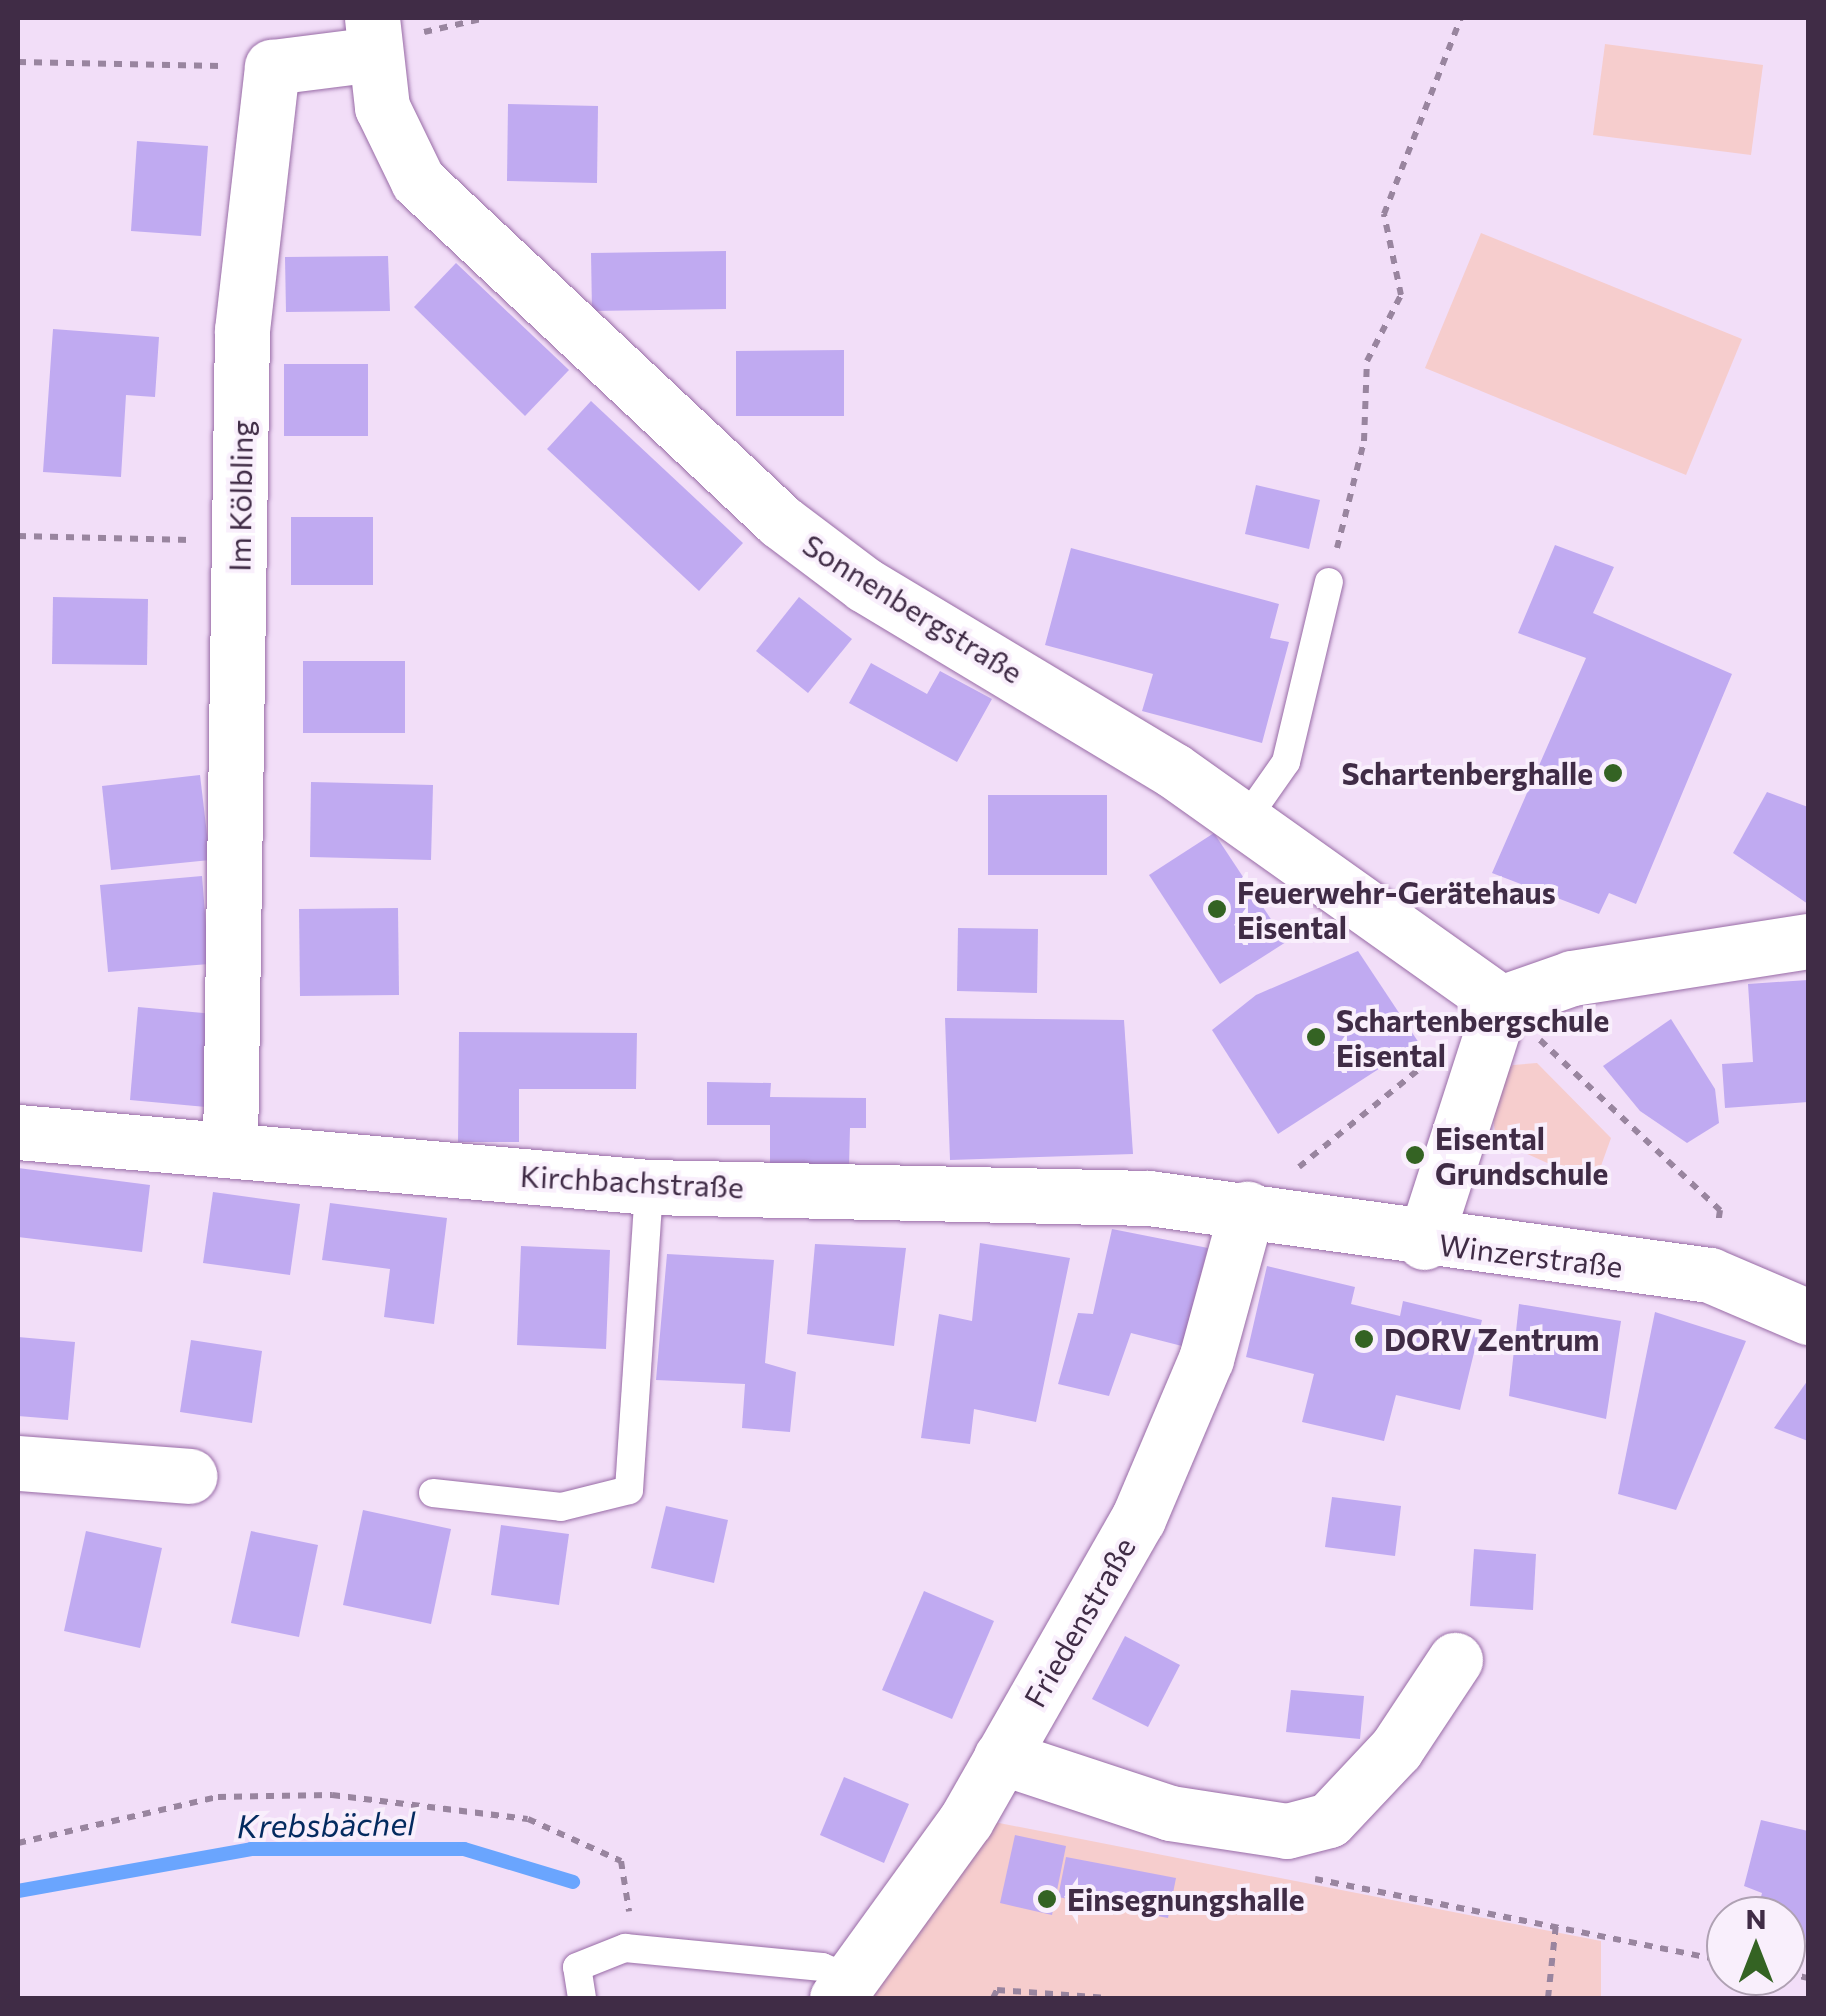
<!DOCTYPE html>
<meta charset="utf-8">
<style>
body{margin:0}
#map{position:relative;width:1826px;height:2016px;overflow:hidden;background:#f2def8;font-family:Commissioner,sans-serif}
div>[style]{position:absolute}
.green>*{inset:0;background:#f6cdcd}
.stream>*{height:14px;margin:-7px;padding:0 7px;transform-origin:7px;border-radius:7px;background:#6aa5fe}
.building>*{inset:0;background:#c0aaf1}
.path>*{height:6px;margin-top:-3px;transform-origin:0;background:repeating-linear-gradient(90deg,#99859f 0 8px,transparent 0 16px)}
.roads{filter:drop-shadow(0 0 2px #986ba6) drop-shadow(0 0 2px #986ba6)}
.lane>*{height:28px;margin:-14px;padding:0 14px;transform-origin:14px;border-radius:14px;background:#fff}
.street>*{height:55px;margin:-27.5px;padding:0 27.5px;transform-origin:27.5px;border-radius:27.5px;background:#fff}
.dots>*{width:28px;height:28px;translate:-50% -50%;box-sizing:border-box;border:5px solid #f9effc;border-radius:50%}
span{translate:-50% -50%;white-space:nowrap;text-align:center;line-height:1.15;-webkit-text-stroke:8px #f9effc;paint-order:stroke}
.street-label{font-size:30px;color:#402c46}
.poi-label{font-size:30px;color:#402c46;font-weight:700}
.right{translate:-100% -50%;text-align:right}
.left{translate:0 -50%;text-align:left}
.water-label{font-size:32px;color:#032a5f;font-style:italic}
.frame{position:absolute;inset:0;border:20px solid #402c46;pointer-events:none}
.north{position:absolute;left:1706px;top:1896px;width:100px;height:100px;box-sizing:border-box;background:#f9effc;border:2px solid #afa1b3;border-radius:50%;rotate:0deg;font-size:28px;font-weight:700;line-height:40px;text-align:center;color:#402c46}
.north::after{content:'';display:block;margin:auto;width:35px;height:45px;background:#346323;clip-path:polygon(50% 0,100% 100%,50% 72%,0 100%)}
</style>
<div id="map">
<div class="green">
<i style="clip-path:polygon(1605px 44px,1763px 65px,1751px 155px,1593px 135px)"></i>
<i style="clip-path:polygon(1481px 233px,1742px 339px,1686px 475px,1425px 368px)"></i>
<i style="clip-path:polygon(1537px 1063px,1611px 1138px,1597px 1177px,1585px 1180px,1496px 1140px,1489px 1088px,1513px 1065px)"></i>
<i style="clip-path:polygon(994px 1822px,1601px 1941px,1601px 1998px,871px 1998px)"></i>
</div>
<div class="stream">
<i style="left:18px;top:1891px;width:237px;rotate:-10.2deg"></i>
<i style="left:251px;top:1849px;width:213px"></i>
<i style="left:464px;top:1849px;width:114px;rotate:16.8deg"></i>
</div>
<div class="building">
<i style="clip-path:polygon(508px 104px,598px 106px,597px 183px,507px 181px)"></i>
<i style="clip-path:polygon(137px 141px,208px 146px,201px 236px,131px 231px)"></i>
<i style="clip-path:polygon(726px 251px,726px 309px,592px 311px,591px 253px)"></i>
<i style="clip-path:polygon(388px 256px,390px 311px,286px 312px,285px 257px)"></i>
<i style="clip-path:polygon(456px 263px,569px 370px,525px 416px,414px 307px)"></i>
<i style="clip-path:polygon(53px 329px,159px 337px,155px 397px,126px 395px,121px 477px,43px 472px)"></i>
<i style="clip-path:polygon(844px 350px,844px 416px,736px 416px,736px 351px)"></i>
<i style="clip-path:polygon(284px 364px,368px 364px,368px 436px,284px 436px)"></i>
<i style="clip-path:polygon(591px 401px,743px 543px,699px 591px,547px 449px)"></i>
<i style="clip-path:polygon(1256px 485px,1320px 500px,1309px 549px,1245px 534px)"></i>
<i style="clip-path:polygon(291px 517px,373px 517px,373px 585px,291px 585px)"></i>
<i style="clip-path:polygon(1555px 545px,1614px 567px,1593px 613px,1732px 674px,1636px 904px,1609px 893px,1599px 914px,1492px 873px,1586px 658px,1518px 633px)"></i>
<i style="clip-path:polygon(1071px 548px,1279px 604px,1270px 638px,1289px 642px,1262px 743px,1142px 711px,1153px 674px,1045px 645px)"></i>
<i style="clip-path:polygon(53px 597px,148px 599px,147px 665px,52px 664px)"></i>
<i style="clip-path:polygon(799px 597px,852px 639px,808px 693px,756px 651px)"></i>
<i style="clip-path:polygon(303px 661px,405px 661px,405px 733px,303px 733px)"></i>
<i style="clip-path:polygon(871px 663px,927px 694px,940px 671px,992px 699px,957px 762px,849px 703px)"></i>
<i style="clip-path:polygon(200px 775px,210px 860px,111px 870px,102px 786px)"></i>
<i style="clip-path:polygon(311px 782px,433px 785px,431px 860px,310px 857px)"></i>
<i style="clip-path:polygon(1767px 792px,1808px 807px,1808px 904px,1733px 853px)"></i>
<i style="clip-path:polygon(988px 795px,1107px 795px,1107px 875px,988px 875px)"></i>
<i style="clip-path:polygon(1214px 833px,1286px 942px,1220px 984px,1149px 875px)"></i>
<i style="clip-path:polygon(202px 876px,209px 964px,108px 972px,100px 885px)"></i>
<i style="clip-path:polygon(398px 908px,399px 995px,300px 996px,299px 909px)"></i>
<i style="clip-path:polygon(958px 928px,1038px 929px,1037px 993px,957px 991px)"></i>
<i style="clip-path:polygon(1358px 951px,1419px 1043px,1278px 1134px,1212px 1030px,1256px 995px)"></i>
<i style="clip-path:polygon(1808px 980px,1808px 1102px,1725px 1108px,1722px 1064px,1753px 1062px,1748px 984px)"></i>
<i style="clip-path:polygon(138px 1007px,214px 1014px,206px 1107px,130px 1100px)"></i>
<i style="clip-path:polygon(945px 1018px,1124px 1020px,1133px 1154px,950px 1160px)"></i>
<i style="clip-path:polygon(1671px 1019px,1715px 1089px,1719px 1123px,1687px 1143px,1640px 1111px,1603px 1066px)"></i>
<i style="clip-path:polygon(459px 1032px,637px 1033px,636px 1089px,519px 1089px,519px 1142px,458px 1142px)"></i>
<i style="clip-path:polygon(707px 1082px,771px 1083px,770px 1097px,866px 1098px,866px 1128px,850px 1128px,849px 1167px,770px 1166px,770px 1125px,707px 1125px)"></i>
<i style="clip-path:polygon(18px 1168px,150px 1185px,142px 1252px,18px 1237px)"></i>
<i style="clip-path:polygon(213px 1192px,300px 1204px,290px 1275px,203px 1263px)"></i>
<i style="clip-path:polygon(330px 1203px,447px 1218px,434px 1324px,384px 1317px,390px 1269px,322px 1260px)"></i>
<i style="clip-path:polygon(1112px 1229px,1208px 1248px,1182px 1346px,1131px 1333px,1109px 1396px,1058px 1384px,1078px 1313px,1093px 1314px)"></i>
<i style="clip-path:polygon(980px 1243px,1070px 1258px,1036px 1422px,974px 1409px,970px 1444px,921px 1438px,939px 1314px,972px 1321px)"></i>
<i style="clip-path:polygon(815px 1244px,906px 1248px,894px 1346px,807px 1334px)"></i>
<i style="clip-path:polygon(521px 1246px,610px 1250px,606px 1349px,517px 1345px)"></i>
<i style="clip-path:polygon(667px 1254px,774px 1260px,765px 1363px,796px 1372px,790px 1432px,742px 1428px,745px 1384px,656px 1380px)"></i>
<i style="clip-path:polygon(1267px 1266px,1355px 1287px,1351px 1304px,1400px 1316px,1403px 1301px,1482px 1320px,1460px 1410px,1396px 1395px,1384px 1441px,1302px 1422px,1314px 1374px,1246px 1357px)"></i>
<i style="clip-path:polygon(1519px 1304px,1621px 1321px,1606px 1419px,1509px 1396px)"></i>
<i style="clip-path:polygon(1655px 1312px,1746px 1341px,1676px 1510px,1618px 1494px)"></i>
<i style="clip-path:polygon(18px 1337px,75px 1342px,68px 1420px,18px 1416px)"></i>
<i style="clip-path:polygon(191px 1340px,262px 1351px,252px 1423px,180px 1412px)"></i>
<i style="clip-path:polygon(1808px 1380px,1808px 1441px,1774px 1428px)"></i>
<i style="clip-path:polygon(1332px 1497px,1401px 1506px,1395px 1556px,1325px 1547px)"></i>
<i style="clip-path:polygon(666px 1506px,728px 1520px,714px 1583px,651px 1568px)"></i>
<i style="clip-path:polygon(363px 1510px,451px 1529px,431px 1624px,343px 1605px)"></i>
<i style="clip-path:polygon(501px 1525px,569px 1534px,559px 1605px,491px 1595px)"></i>
<i style="clip-path:polygon(86px 1531px,162px 1548px,140px 1648px,64px 1631px)"></i>
<i style="clip-path:polygon(251px 1531px,318px 1545px,299px 1637px,231px 1623px)"></i>
<i style="clip-path:polygon(1474px 1549px,1536px 1554px,1533px 1610px,1470px 1606px)"></i>
<i style="clip-path:polygon(924px 1591px,994px 1621px,952px 1719px,882px 1690px)"></i>
<i style="clip-path:polygon(1125px 1636px,1180px 1665px,1148px 1727px,1092px 1699px)"></i>
<i style="clip-path:polygon(1291px 1690px,1364px 1696px,1360px 1739px,1286px 1732px)"></i>
<i style="clip-path:polygon(844px 1777px,909px 1804px,884px 1863px,820px 1835px)"></i>
<i style="clip-path:polygon(1761px 1820px,1808px 1831px,1808px 1941px,1786px 1935px,1786px 1916px,1756px 1916px,1762px 1893px,1744px 1886px)"></i>
<i style="clip-path:polygon(1015px 1835px,1066px 1846px,1052px 1915px,1000px 1903px)"></i>
<i style="clip-path:polygon(1066px 1857px,1176px 1878px,1168px 1918px,1058px 1897px)"></i>
</div>
<div class="path">
<i style="left:424px;top:32px;width:64px;rotate:-12.7deg"></i>
<i style="left:18px;top:62px;width:203px;rotate:1.1deg"></i>
<i style="left:18px;top:536px;width:173px;rotate:1.3deg"></i>
<i style="left:1337px;top:548px;width:110px;rotate:-75.8deg"></i>
<i style="left:1364px;top:441px;width:80px;rotate:-87.9deg"></i>
<i style="left:1367px;top:361px;width:74px;rotate:-62.7deg"></i>
<i style="left:1401px;top:295px;width:83px;rotate:-101.9deg"></i>
<i style="left:1384px;top:214px;width:211px;rotate:-68.6deg"></i>
<i style="left:1540px;top:1040px;width:248px;rotate:43.4deg"></i>
<i style="left:1720px;top:1210px;width:15px;rotate:98deg"></i>
<i style="left:1299px;top:1167px;width:168px;rotate:-39.2deg"></i>
<i style="left:18px;top:1843px;width:205px;rotate:-13deg"></i>
<i style="left:218px;top:1797px;width:114px;rotate:-1deg"></i>
<i style="left:332px;top:1795px;width:197px;rotate:7deg"></i>
<i style="left:528px;top:1819px;width:102px;rotate:24.3deg"></i>
<i style="left:621px;top:1861px;width:51px;rotate:80.9deg"></i>
<i style="left:1315px;top:1879px;width:419px;rotate:11.3deg"></i>
<i style="left:1786px;top:1973px;width:23px;rotate:13deg"></i>
<i style="left:993px;top:1998px;width:9px;rotate:-63deg"></i>
<i style="left:997px;top:1990px;width:111px;rotate:4.1deg"></i>
<i style="left:1548px;top:1998px;width:74px;rotate:-83.8deg"></i>
</div>
<div class="roads">
<div class="lane">
<i style="left:1244px;top:822px;width:73px;rotate:-55deg"></i>
<i style="left:1286px;top:762px;width:185px;rotate:-76.6deg"></i>
<i style="left:433px;top:1493px;width:129px;rotate:6.2deg"></i>
<i style="left:561px;top:1507px;width:70px;rotate:-14deg"></i>
<i style="left:629px;top:1490px;width:304px;rotate:-86.2deg"></i>
<i style="left:582px;top:1998px;width:31px;rotate:-99deg"></i>
<i style="left:577px;top:1967px;width:52px;rotate:-21.6deg"></i>
<i style="left:625px;top:1948px;width:198px;rotate:5.5deg"></i>
<i style="left:822px;top:1967px;width:29px;rotate:22deg"></i>
</div>
<div class="street">
<i style="left:372px;top:18px;width:90px;rotate:83.6deg"></i>
<i style="left:382px;top:107px;width:82px;rotate:64.1deg"></i>
<i style="left:418px;top:181px;width:497px;rotate:43.2deg"></i>
<i style="left:780px;top:521px;width:106px;rotate:37deg"></i>
<i style="left:865px;top:585px;width:359px;rotate:31deg"></i>
<i style="left:1173px;top:770px;width:402px;rotate:35.4deg"></i>
<i style="left:1501px;top:1003px;width:75px;rotate:-19.4deg"></i>
<i style="left:1572px;top:978px;width:239px;rotate:-8.9deg"></i>
<i style="left:18px;top:1132px;width:633px;rotate:4.98deg"></i>
<i style="left:649px;top:1187px;width:500px;rotate:1.26deg"></i>
<i style="left:1149px;top:1198px;width:566px;rotate:7.82deg"></i>
<i style="left:1710px;top:1275px;width:107px;rotate:23.2deg"></i>
<i style="left:230px;top:1148px;width:818px;rotate:-89.16deg"></i>
<i style="left:242px;top:330px;width:265px;rotate:-83.5deg"></i>
<i style="left:272px;top:67px;width:104px;rotate:-7.2deg"></i>
<i style="left:1424px;top:1242px;width:251px;rotate:-72.1deg"></i>
<i style="left:18px;top:1463px;width:172px;rotate:4.3deg"></i>
<i style="left:1001px;top:1757px;width:178px;rotate:18.3deg"></i>
<i style="left:1170px;top:1813px;width:118px;rotate:8.7deg"></i>
<i style="left:1287px;top:1831px;width:43px;rotate:-14.7deg"></i>
<i style="left:1329px;top:1820px;width:98px;rotate:-46.7deg"></i>
<i style="left:1396px;top:1749px;width:107px;rotate:-56.5deg"></i>
<i style="left:837px;top:1998px;width:220px;rotate:-54.1deg"></i>
<i style="left:966px;top:1820px;width:347px;rotate:-60.3deg"></i>
<i style="left:1138px;top:1519px;width:174px;rotate:-67deg"></i>
<i style="left:1206px;top:1359px;width:156px;rotate:-74.7deg"></i>
</div>
</div>
<div class="dots">
<i style="left:1613px;top:773px;background:#346323"></i>
<i style="left:1217px;top:909px;background:#346323"></i>
<i style="left:1316px;top:1037px;background:#346323"></i>
<i style="left:1415px;top:1155px;background:#346323"></i>
<i style="left:1364px;top:1339px;background:#346323"></i>
<i style="left:1047px;top:1899px;background:#346323"></i>
</div>
<div class="street-label">
<span style="left:240px;top:496px;rotate:-89deg">Im Kölbling</span>
<span style="left:913px;top:608px;rotate:32deg">Sonnenbergstraße</span>
<span style="left:632px;top:1181px;rotate:3deg">Kirchbachstraße</span>
<span style="left:1531px;top:1255px;rotate:7deg">Winzerstraße</span>
<span style="left:1079px;top:1622px;rotate:-60deg">Friedenstraße</span>
</div>
<div class="poi-label">
<span class="right" style="left:1593px;top:773px">Schartenberghalle</span>
<span class="left" style="left:1237px;top:909px">Feuerwehr-Gerätehaus<br>Eisental</span>
<span class="left" style="left:1336px;top:1037px">Schartenbergschule<br>Eisental</span>
<span class="left" style="left:1435px;top:1155px">Eisental<br>Grundschule</span>
<span class="left" style="left:1384px;top:1339px">DORV Zentrum</span>
<span class="left" style="left:1067px;top:1899px">Einsegnungshalle</span>
</div>
<div class="water-label">
<span style="left:326px;top:1824px;rotate:-1deg">Krebsbächel</span>
</div>
<div class="frame"></div>
<div class="north">N</div>
</div>
